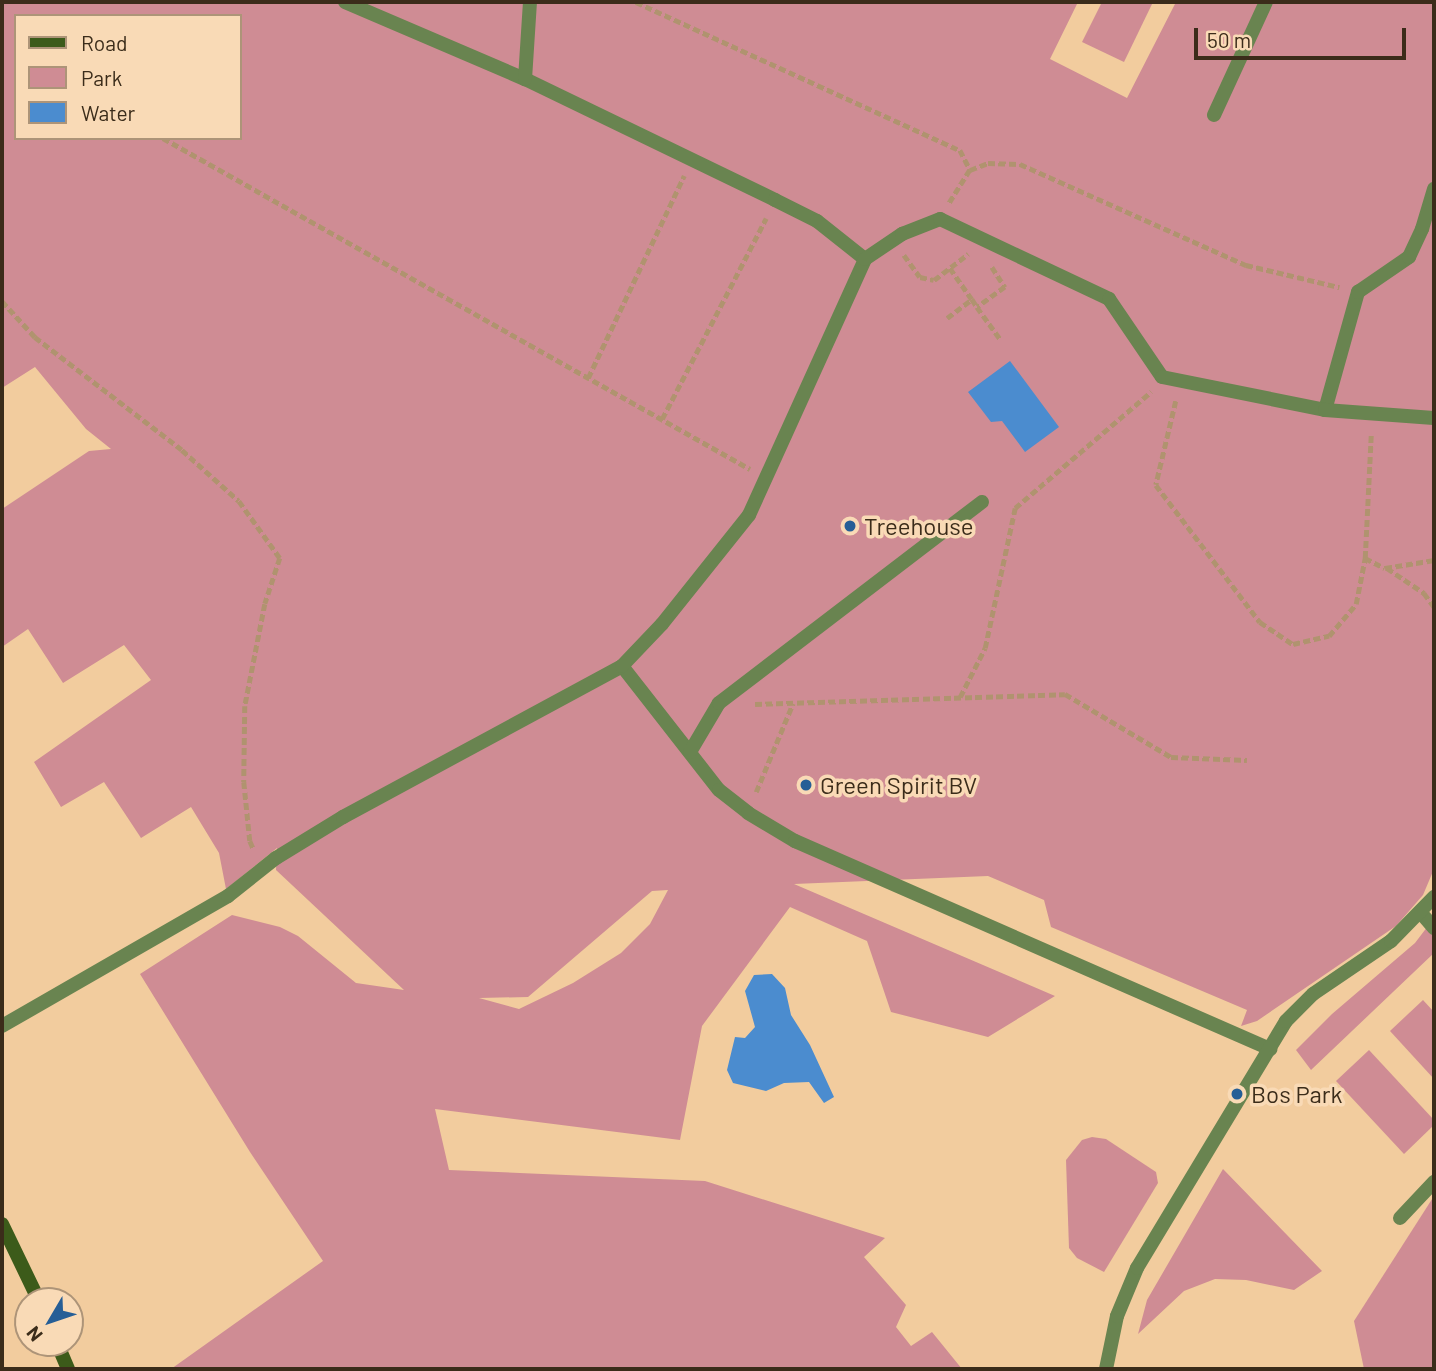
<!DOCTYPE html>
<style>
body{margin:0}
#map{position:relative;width:1436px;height:1371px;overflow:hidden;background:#f2cc9e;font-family:Barlow,sans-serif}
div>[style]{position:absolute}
.green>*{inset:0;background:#cf8c94}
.water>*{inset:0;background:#4b8ccf}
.path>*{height:4.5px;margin-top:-2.25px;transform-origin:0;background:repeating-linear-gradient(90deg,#b0936f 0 7px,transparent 0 10.5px)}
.lane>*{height:14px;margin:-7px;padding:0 7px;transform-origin:7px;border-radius:7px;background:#698450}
.street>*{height:14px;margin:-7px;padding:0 7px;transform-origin:7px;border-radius:7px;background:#698450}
.secondary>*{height:14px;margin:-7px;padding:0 7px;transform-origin:7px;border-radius:7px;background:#3c5b1a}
.dots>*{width:19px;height:19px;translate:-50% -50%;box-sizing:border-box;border:4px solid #f9dab6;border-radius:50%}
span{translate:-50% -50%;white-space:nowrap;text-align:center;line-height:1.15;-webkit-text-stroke:7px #f9dab6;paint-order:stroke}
.poi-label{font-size:24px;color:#3b2c1a}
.left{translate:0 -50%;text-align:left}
.frame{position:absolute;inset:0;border:4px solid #3b2c1a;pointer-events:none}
.legend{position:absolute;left:14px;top:14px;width:228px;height:126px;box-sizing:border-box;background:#f9dab6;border:2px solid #ad9478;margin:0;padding:9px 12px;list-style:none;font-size:21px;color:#3b2c1a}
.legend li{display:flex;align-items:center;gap:14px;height:35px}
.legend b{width:35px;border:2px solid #ad9478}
.north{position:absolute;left:14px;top:1287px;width:70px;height:70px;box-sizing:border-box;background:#f9dab6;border:2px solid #ad9478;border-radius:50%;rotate:231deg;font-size:19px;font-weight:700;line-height:28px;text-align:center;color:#3b2c1a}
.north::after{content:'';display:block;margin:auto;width:24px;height:32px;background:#265e96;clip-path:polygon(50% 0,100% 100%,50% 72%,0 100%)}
.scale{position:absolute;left:1194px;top:28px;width:212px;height:32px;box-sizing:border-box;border:4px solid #3b2c1a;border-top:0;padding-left:9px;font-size:21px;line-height:24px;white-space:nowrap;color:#3b2c1a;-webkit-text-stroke:5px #f9dab6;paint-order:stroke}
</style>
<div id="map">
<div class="green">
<i style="clip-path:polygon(evenodd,2px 2px,1078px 2px,1050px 59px,1127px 98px,1176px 2px,1434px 2px,1434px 869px,1423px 895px,1396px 926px,1257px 1021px,1241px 1026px,1247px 1010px,1051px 927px,1044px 900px,988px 876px,794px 884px,1055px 996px,988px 1037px,891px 1012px,867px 941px,790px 907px,702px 1026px,680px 1140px,435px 1109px,449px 1170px,705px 1181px,885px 1238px,864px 1257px,906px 1305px,896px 1327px,911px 1346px,932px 1332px,962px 1369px,171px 1369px,323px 1261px,250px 1152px,140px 974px,232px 915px,280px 927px,298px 936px,356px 983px,404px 990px,276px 870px,277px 848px,226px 889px,219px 853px,191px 807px,141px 838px,104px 782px,61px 807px,34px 762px,151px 680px,124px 645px,63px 683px,28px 629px,2px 647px,2px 509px,89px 451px,111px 449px,86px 429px,35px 367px,2px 388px,2px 2px,16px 16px,240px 16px,240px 138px,16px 138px,16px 16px,2px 2px,668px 890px,650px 924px,621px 953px,573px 983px,519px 1009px,479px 998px,528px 997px,652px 891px,668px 890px)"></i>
<i style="clip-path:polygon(1102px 2px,1153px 2px,1124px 62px,1082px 42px)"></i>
<i style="clip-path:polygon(1434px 918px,1434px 953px,1311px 1070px,1296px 1050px,1332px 1014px,1415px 943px)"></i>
<i style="clip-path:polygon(1423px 1000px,1434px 1012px,1434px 1079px,1390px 1031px)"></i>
<i style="clip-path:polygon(1369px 1050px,1434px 1120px,1434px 1125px,1404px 1154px,1336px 1081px)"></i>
<i style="clip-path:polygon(1092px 1137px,1106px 1139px,1156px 1172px,1158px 1183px,1104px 1272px,1077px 1258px,1069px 1248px,1066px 1160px,1082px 1140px)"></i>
<i style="clip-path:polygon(1223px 1169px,1322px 1271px,1294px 1290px,1246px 1280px,1215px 1279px,1184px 1291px,1138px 1334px,1147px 1300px)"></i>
<i style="clip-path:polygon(1434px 1196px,1434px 1369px,1364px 1369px,1354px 1321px)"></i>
</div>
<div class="water">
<i style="clip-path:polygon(1010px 361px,1059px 427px,1025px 452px,1002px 421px,991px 422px,968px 392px)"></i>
<i style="clip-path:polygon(772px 974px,785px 988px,791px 1015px,810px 1045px,834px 1097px,824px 1103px,809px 1082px,784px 1083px,766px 1091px,733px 1083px,727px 1070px,735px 1037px,745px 1038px,755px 1027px,745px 991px,754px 975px)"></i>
</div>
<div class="path">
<i style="left:636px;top:2px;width:356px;rotate:24.6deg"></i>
<i style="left:960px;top:150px;width:22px;rotate:63deg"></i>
<i style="left:970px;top:170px;width:39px;rotate:122deg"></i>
<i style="left:163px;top:138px;width:674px;rotate:29.42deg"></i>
<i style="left:970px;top:170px;width:19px;rotate:-21deg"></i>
<i style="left:988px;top:163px;width:32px;rotate:2deg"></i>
<i style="left:1020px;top:164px;width:248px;rotate:24.1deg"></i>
<i style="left:1246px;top:265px;width:96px;rotate:13.3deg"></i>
<i style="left:904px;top:255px;width:27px;rotate:54deg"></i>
<i style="left:920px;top:277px;width:14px;rotate:12deg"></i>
<i style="left:934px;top:280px;width:43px;rotate:-37.4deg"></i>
<i style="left:992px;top:267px;width:24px;rotate:57deg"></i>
<i style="left:1005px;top:287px;width:34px;rotate:144deg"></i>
<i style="left:977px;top:307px;width:39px;rotate:54deg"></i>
<i style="left:950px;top:268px;width:38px;rotate:55deg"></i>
<i style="left:2px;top:301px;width:49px;rotate:47.5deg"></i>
<i style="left:35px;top:337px;width:185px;rotate:37.5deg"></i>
<i style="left:182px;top:450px;width:76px;rotate:41.8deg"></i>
<i style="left:239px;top:501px;width:70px;rotate:54.3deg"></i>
<i style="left:280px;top:558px;width:48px;rotate:108.1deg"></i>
<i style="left:265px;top:604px;width:104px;rotate:101.1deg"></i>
<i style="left:245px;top:706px;width:76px;rotate:90.8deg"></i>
<i style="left:244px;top:782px;width:59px;rotate:84.2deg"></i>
<i style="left:250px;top:841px;width:10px;rotate:66deg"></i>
<i style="left:947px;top:318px;width:31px;rotate:-37deg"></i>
<i style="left:972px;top:299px;width:9px;rotate:58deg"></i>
<i style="left:588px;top:378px;width:224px;rotate:-64.6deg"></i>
<i style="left:1176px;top:401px;width:86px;rotate:103.4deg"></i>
<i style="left:1156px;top:485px;width:172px;rotate:52.8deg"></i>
<i style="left:1260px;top:622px;width:40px;rotate:34deg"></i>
<i style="left:1293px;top:644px;width:37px;rotate:-13deg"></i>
<i style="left:1329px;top:636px;width:42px;rotate:-49.8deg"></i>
<i style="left:1356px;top:604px;width:47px;rotate:-78.9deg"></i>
<i style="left:1365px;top:558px;width:124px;rotate:-87.2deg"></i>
<i style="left:662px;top:419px;width:226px;rotate:-62.6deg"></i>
<i style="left:1365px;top:558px;width:22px;rotate:27deg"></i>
<i style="left:1385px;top:568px;width:50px;rotate:-9.3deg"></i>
<i style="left:1387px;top:568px;width:45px;rotate:34deg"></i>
<i style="left:1424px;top:593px;width:17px;rotate:54deg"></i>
<i style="left:960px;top:697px;width:55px;rotate:-63deg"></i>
<i style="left:985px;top:648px;width:143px;rotate:-77.9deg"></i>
<i style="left:1015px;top:508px;width:179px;rotate:-40.5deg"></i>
<i style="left:755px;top:704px;width:310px;rotate:-1.8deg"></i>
<i style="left:1065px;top:694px;width:123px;rotate:30.7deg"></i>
<i style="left:1171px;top:757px;width:76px;rotate:2.3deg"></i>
<i style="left:756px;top:792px;width:96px;rotate:-67.4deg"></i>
</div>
<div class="lane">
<i style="left:345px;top:2px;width:196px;rotate:23.2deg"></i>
<i style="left:525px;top:79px;width:278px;rotate:25.8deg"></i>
<i style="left:775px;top:200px;width:47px;rotate:26.6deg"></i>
<i style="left:817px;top:221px;width:61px;rotate:38.4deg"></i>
<i style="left:525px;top:79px;width:77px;rotate:-86.3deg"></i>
<i style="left:1214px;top:115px;width:124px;rotate:-65.3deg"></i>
<i style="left:1325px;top:410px;width:123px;rotate:-74.4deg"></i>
<i style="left:1358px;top:292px;width:62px;rotate:-34.5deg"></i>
<i style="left:1409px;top:257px;width:31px;rotate:-65deg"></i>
<i style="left:1422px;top:229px;width:42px;rotate:-73.3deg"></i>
<i style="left:622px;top:666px;width:157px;rotate:52deg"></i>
<i style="left:719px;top:790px;width:37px;rotate:38deg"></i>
<i style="left:748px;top:813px;width:55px;rotate:30.8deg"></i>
<i style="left:795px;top:841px;width:519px;rotate:23.65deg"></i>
<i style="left:690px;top:752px;width:57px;rotate:-59.4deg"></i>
<i style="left:719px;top:703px;width:331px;rotate:-37.4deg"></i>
<i style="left:1421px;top:913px;width:20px;rotate:49deg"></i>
<i style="left:2px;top:1026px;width:261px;rotate:-29.9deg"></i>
<i style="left:228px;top:896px;width:61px;rotate:-38.4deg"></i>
<i style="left:276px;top:858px;width:79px;rotate:-31.5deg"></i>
<i style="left:343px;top:817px;width:317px;rotate:-28.4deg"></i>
<i style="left:622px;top:666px;width:58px;rotate:-46.4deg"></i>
<i style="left:662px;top:624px;width:139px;rotate:-51.4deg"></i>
<i style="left:749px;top:515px;width:281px;rotate:-65.6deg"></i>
<i style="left:865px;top:259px;width:45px;rotate:-34deg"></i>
<i style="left:902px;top:234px;width:41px;rotate:-21.5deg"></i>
<i style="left:940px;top:219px;width:187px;rotate:25.3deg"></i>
<i style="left:1109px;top:299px;width:94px;rotate:55.8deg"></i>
<i style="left:1162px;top:377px;width:166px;rotate:11.4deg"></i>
<i style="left:1325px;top:410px;width:109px;rotate:4.2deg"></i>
<i style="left:1400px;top:1218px;width:50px;rotate:-46.6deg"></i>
</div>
<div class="street">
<i style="left:1106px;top:1369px;width:54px;rotate:-78.3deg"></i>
<i style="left:1117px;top:1316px;width:52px;rotate:-67.4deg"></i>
<i style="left:1137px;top:1268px;width:288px;rotate:-58.9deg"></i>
<i style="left:1286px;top:1021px;width:38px;rotate:-45deg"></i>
<i style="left:1313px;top:994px;width:94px;rotate:-34.2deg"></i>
<i style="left:1391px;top:941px;width:62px;rotate:-45.7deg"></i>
</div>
<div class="secondary">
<i style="left:2px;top:1224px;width:85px;rotate:64.3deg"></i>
<i style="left:57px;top:1343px;width:28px;rotate:67deg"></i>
</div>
<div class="dots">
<i style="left:850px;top:526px;background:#265e96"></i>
<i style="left:806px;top:785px;background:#265e96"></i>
<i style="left:1237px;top:1094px;background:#265e96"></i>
</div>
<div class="poi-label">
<span class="left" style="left:864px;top:526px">Treehouse</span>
<span class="left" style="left:820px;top:785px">Green Spirit BV</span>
<span class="left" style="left:1251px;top:1094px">Bos Park</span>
</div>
<div class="frame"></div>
<ul class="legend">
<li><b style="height:9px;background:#3c5b1a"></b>Road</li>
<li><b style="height:19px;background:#cf8c94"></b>Park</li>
<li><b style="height:19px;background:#4b8ccf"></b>Water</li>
</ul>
<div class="north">N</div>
<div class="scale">50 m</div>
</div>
